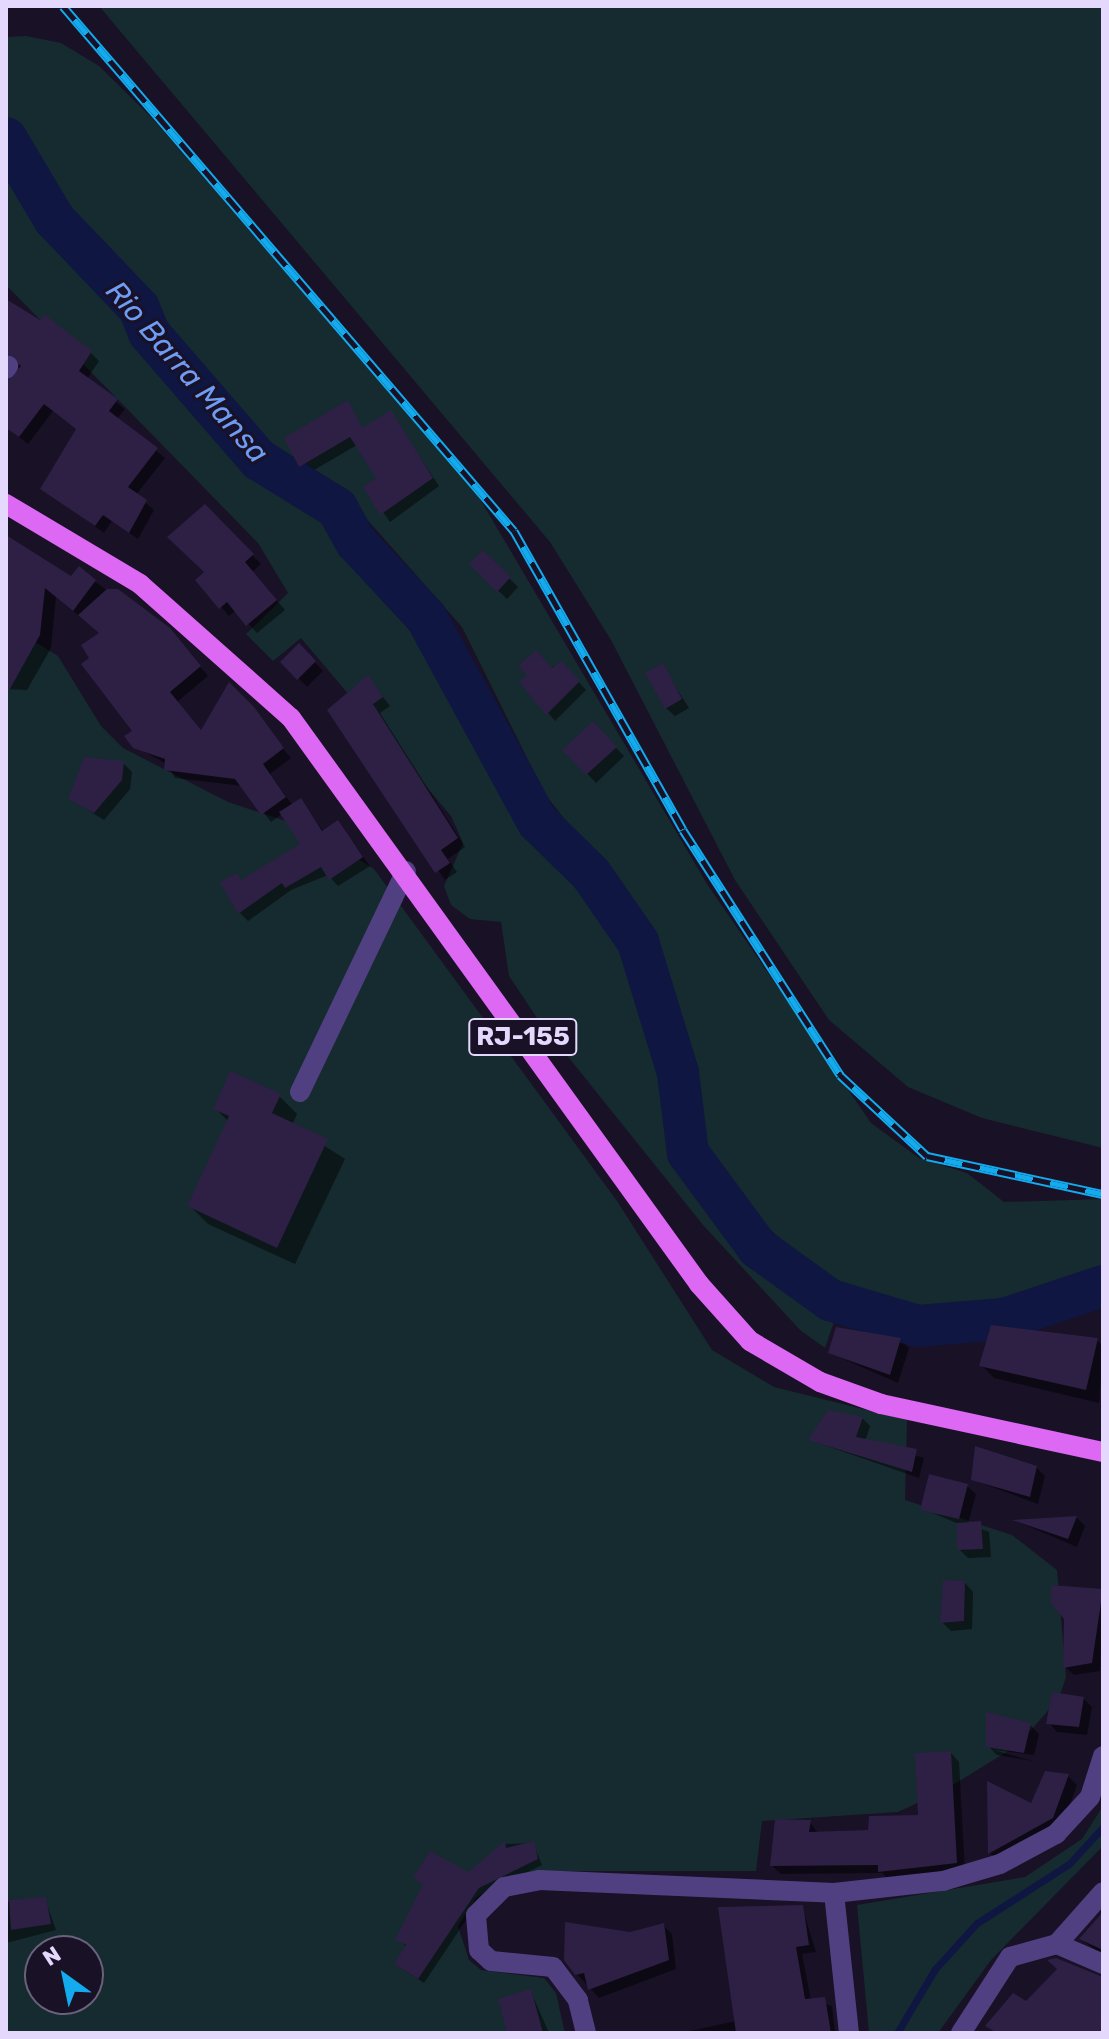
<!DOCTYPE html>
<style>
body{margin:0}
#map{position:relative;width:1109px;height:2039px;overflow:hidden;background:#191126;font-family:Rubik,sans-serif}
div>[style]{position:absolute}
.green>*{inset:0;background:#152b2f}
.shadow>*{inset:0;background:#0007}
.stream>*{height:7px;margin:-3.5px;padding:0 3.5px;transform-origin:3.5px;border-radius:3.5px;background:#0e1641}
.river>*{height:42px;margin:-21px;padding:0 21px;transform-origin:21px;border-radius:21px;background:#0e1641}
.building>*{inset:0;background:#2e1f45}
.street>*{height:20px;margin:-10px;padding:0 10px;transform-origin:10px;border-radius:10px;background:#504081}
.primary>*{height:20px;margin:-10px;padding:0 10px;transform-origin:10px;border-radius:10px;background:#dc68f4}
.rail>*{height:9px;margin-top:-4.5px;transform-origin:0;background:repeating-linear-gradient(90deg,#191126 0 18px,#13abee 0 36px);box-sizing:border-box;border-block:2px solid #13abee}
span{translate:-50% -50%;white-space:nowrap;text-align:center;line-height:1.15;-webkit-text-stroke:6px #191126;paint-order:stroke}
.shield-label span{padding:2px 6px;background:#191126;border:2px solid;border-radius:6px;-webkit-text-stroke-width:0}
.shield-label{font-size:26px;color:#e4d9fc;font-weight:700}
.water-label{font-size:30px;color:#6e9bf4;font-style:italic}
.frame{position:absolute;inset:0;border:8px solid #e4d9fc;pointer-events:none}
.north{position:absolute;left:24px;top:1935px;width:80px;height:80px;box-sizing:border-box;background:#191126;border:2px solid #6a617c;border-radius:50%;rotate:327deg;font-size:22px;font-weight:700;line-height:32px;text-align:center;color:#e4d9fc}
.north::after{content:'';display:block;margin:auto;width:28px;height:36px;background:#13abee;clip-path:polygon(50% 0,100% 100%,50% 72%,0 100%)}
</style>
<div id="map">
<div class="green">
<i style="clip-path:polygon(99px 6px,1103px 6px,1103px 1148px,982px 1118px,908px 1087px,829px 1020px,735px 880px,611px 640px,550px 542px)"></i>
<i style="clip-path:polygon(26px 36px,61px 43px,99px 66px,152px 118px,477px 494px,707px 884px,871px 1123px,919px 1158px,967px 1173px,1004px 1202px,1103px 1199px,1103px 1277px,942px 1310px,889px 1310px,829px 1281px,726px 1191px,703px 1152px,686px 1035px,649px 928px,545px 794px,462px 627px,350px 500px,278px 466px,236px 409px,163px 340px,141px 294px,119px 282px,105px 253px,44px 181px,6px 118px,6px 37px)"></i>
<i style="clip-path:polygon(6px 166px,17px 196px,264px 474px,327px 511px,349px 553px,425px 650px,523px 828px,613px 919px,643px 1000px,684px 1168px,722px 1226px,777px 1282px,897px 1334px,834px 1322px,825px 1348px,800px 1330px,703px 1225px,537px 1018px,509px 976px,501px 922px,470px 919px,451px 905px,444px 886px,463px 843px,451px 816px,301px 638px,273px 661px,246px 634px,288px 593px,258px 543px,6px 285px)"></i>
<i style="clip-path:polygon(evenodd,6px 624px,58px 656px,101px 726px,123px 748px,228px 802px,313px 830px,374px 869px,617px 1201px,712px 1350px,774px 1387px,907px 1420px,905px 1500px,1012px 1535px,1057px 1570px,1066px 1677px,1059px 1698px,1018px 1745px,943px 1791px,898px 1812px,762px 1821px,756px 1871px,555px 1871px,502px 1880px,476px 1898px,458px 1926px,469px 1960px,481px 1970px,544px 1978px,556px 1993px,565px 2033px,6px 2033px,6px 624px,40px 1951px,88px 1951px,88px 1999px,40px 1999px,40px 1951px)"></i>
<i style="clip-path:polygon(1103px 1806px,1103px 1846px,991px 1960px,938px 2033px,869px 2033px,857px 1905px,1025px 1877px,1082px 1839px)"></i>
</div>
<div class="shadow">
<i style="clip-path:polygon(6px 301px,91px 353px,99px 361px,87px 379px,125px 409px,117px 419px,165px 458px,136px 495px,154px 510px,138px 539px,112px 521px,104px 533px,43px 489px,78px 430px,53px 411px,28px 444px,6px 427px,6px 380px,19px 378px,18px 364px,6px 366px)"></i>
<i style="clip-path:polygon(347px 403px,365px 438px,390px 412px,439px 486px,390px 522px,366px 487px,379px 479px,357px 445px,309px 473px,301px 465px)"></i>
<i style="clip-path:polygon(205px 506px,261px 564px,252px 572px,285px 610px,257px 633px,236px 610px,229px 616px,198px 580px,207px 573px)"></i>
<i style="clip-path:polygon(6px 536px,72px 578px,94px 581px,178px 640px,208px 676px,177px 702px,202px 733px,229px 685px,291px 758px,270px 774px,293px 806px,301px 801px,324px 832px,338px 822px,370px 866px,338px 886px,328px 875px,291px 890px,248px 921px,240px 913px,236px 875px,243px 882px,303px 845px,282px 814px,271px 822px,243px 786px,175px 778px,167px 764px,134px 746px,135px 731px,92px 659px,101px 634px,56px 597px,51px 648px,27px 690px,6px 689px)"></i>
<i style="clip-path:polygon(483px 553px,518px 587px,507px 599px,471px 564px)"></i>
<i style="clip-path:polygon(299px 646px,323px 671px,307px 687px,282px 662px)"></i>
<i style="clip-path:polygon(561px 663px,586px 690px,555px 721px,522px 682px)"></i>
<i style="clip-path:polygon(662px 666px,689px 708px,675px 716px,666px 708px)"></i>
<i style="clip-path:polygon(368px 678px,390px 706px,380px 713px,465px 847px,448px 859px,457px 872px,445px 880px,330px 710px)"></i>
<i style="clip-path:polygon(593px 724px,624px 756px,596px 783px,565px 750px)"></i>
<i style="clip-path:polygon(123px 763px,132px 772px,130px 789px,104px 820px,71px 799px)"></i>
<i style="clip-path:polygon(279px 1096px,297px 1114px,292px 1125px,345px 1159px,295px 1264px,208px 1224px,190px 1206px,229px 1122px,215px 1108px)"></i>
<i style="clip-path:polygon(900px 1339px,909px 1348px,898px 1383px,830px 1353px)"></i>
<i style="clip-path:polygon(1097px 1340px,1103px 1346px,1099px 1403px,994px 1378px,981px 1365px)"></i>
<i style="clip-path:polygon(862px 1418px,870px 1426px,865px 1441px,924px 1458px,919px 1478px,810px 1440px)"></i>
<i style="clip-path:polygon(1036px 1467px,1045px 1476px,1038px 1504px,973px 1480px)"></i>
<i style="clip-path:polygon(967px 1486px,976px 1494px,968px 1524px,989px 1532px,991px 1557px,968px 1558px,959px 1549px,959px 1524px,923px 1509px)"></i>
<i style="clip-path:polygon(1077px 1518px,1085px 1526px,1077px 1547px,1016px 1521px)"></i>
<i style="clip-path:polygon(965px 1583px,973px 1592px,972px 1629px,951px 1631px,942px 1622px)"></i>
<i style="clip-path:polygon(1053px 1587px,1103px 1591px,1100px 1671px,1074px 1675px,1065px 1667px,1066px 1618px)"></i>
<i style="clip-path:polygon(1083px 1698px,1092px 1707px,1087px 1735px,1057px 1732px,1049px 1723px)"></i>
<i style="clip-path:polygon(1030px 1725px,1039px 1734px,1034px 1755px,994px 1750px,1033px 1761px,997px 1755px,988px 1746px)"></i>
<i style="clip-path:polygon(951px 1753px,959px 1762px,965px 1872px,889px 1880px,882px 1873px,781px 1874px,772px 1866px,810px 1822px,818px 1833px,870px 1832px,920px 1817px)"></i>
<i style="clip-path:polygon(1068px 1776px,1077px 1785px,1062px 1826px,998px 1861px,990px 1853px,989px 1784px,1032px 1806px)"></i>
<i style="clip-path:polygon(533px 1843px,542px 1865px,484px 1893px,424px 1983px,402px 1969px,407px 1947px,397px 1939px,425px 1885px,416px 1878px,468px 1875px,505px 1844px)"></i>
<i style="clip-path:polygon(45px 1899px,56px 1930px,6px 1943px,6px 1902px)"></i>
<i style="clip-path:polygon(802px 1907px,816px 1952px,802px 1954px,811px 2000px,832px 2006px,835px 2033px,680px 2033px,736px 2021px)"></i>
<i style="clip-path:polygon(1103px 1919px,1103px 1956px,1081px 1939px)"></i>
<i style="clip-path:polygon(664px 1926px,672px 1934px,676px 1969px,599px 1998px,577px 1974px,630px 1934px)"></i>
<i style="clip-path:polygon(531px 1992px,549px 2033px,509px 2033px)"></i>
</div>
<div class="stream">
<i style="left:897px;top:2033px;width:74px;rotate:-59.3deg"></i>
<i style="left:935px;top:1969px;width:62px;rotate:-47.6deg"></i>
<i style="left:977px;top:1923px;width:109px;rotate:-32.7deg"></i>
<i style="left:1069px;top:1864px;width:50px;rotate:-47.4deg"></i>
</div>
<div class="river">
<i style="left:6px;top:138px;width:94px;rotate:59.3deg"></i>
<i style="left:54px;top:219px;width:123px;rotate:46.3deg"></i>
<i style="left:139px;top:308px;width:27px;rotate:68deg"></i>
<i style="left:149px;top:333px;width:168px;rotate:49.1deg"></i>
<i style="left:259px;top:460px;width:92px;rotate:31.6deg"></i>
<i style="left:337px;top:508px;width:39px;rotate:61deg"></i>
<i style="left:356px;top:542px;width:103px;rotate:47deg"></i>
<i style="left:426px;top:617px;width:234px;rotate:61.4deg"></i>
<i style="left:538px;top:822px;width:74px;rotate:44.5deg"></i>
<i style="left:591px;top:874px;width:83px;rotate:55.3deg"></i>
<i style="left:638px;top:942px;width:137px;rotate:73deg"></i>
<i style="left:678px;top:1073px;width:81px;rotate:82.9deg"></i>
<i style="left:688px;top:1153px;width:118px;rotate:53.6deg"></i>
<i style="left:758px;top:1248px;width:89px;rotate:35.8deg"></i>
<i style="left:830px;top:1300px;width:92px;rotate:16.5deg"></i>
<i style="left:918px;top:1326px;width:86px;rotate:-4.7deg"></i>
<i style="left:1004px;top:1319px;width:104px;rotate:-18.4deg"></i>
</div>
<div class="building">
<i style="clip-path:polygon(6px 299px,40px 320px,44px 314px,92px 351px,79px 371px,118px 399px,109px 411px,158px 448px,128px 487px,147px 500px,129px 533px,103px 515px,95px 526px,40px 489px,76px 429px,44px 404px,19px 437px,6px 428px,6px 382px,21px 366px,6px 354px)"></i>
<i style="clip-path:polygon(348px 400px,362px 428px,391px 410px,433px 478px,380px 515px,363px 487px,376px 478px,350px 437px,299px 467px,284px 438px)"></i>
<i style="clip-path:polygon(205px 504px,254px 554px,245px 562px,277px 600px,246px 626px,227px 602px,219px 609px,195px 580px,204px 572px,167px 537px)"></i>
<i style="clip-path:polygon(6px 535px,71px 576px,79px 566px,96px 580px,73px 611px,45px 588px,40px 635px,6px 696px)"></i>
<i style="clip-path:polygon(483px 550px,511px 577px,497px 592px,469px 564px)"></i>
<i style="clip-path:polygon(107px 589px,118px 589px,170px 628px,201px 666px,170px 692px,201px 730px,229px 682px,254px 707px,284px 748px,263px 764px,286px 797px,261px 815px,235px 779px,164px 770px,165px 759px,133px 748px,124px 736px,132px 731px,81px 664px,89px 658px,81px 645px,99px 633px,78px 615px)"></i>
<i style="clip-path:polygon(299px 643px,316px 661px,297px 680px,280px 662px)"></i>
<i style="clip-path:polygon(536px 650px,552px 668px,561px 661px,580px 681px,546px 715px,519px 682px,527px 675px,518px 666px)"></i>
<i style="clip-path:polygon(663px 663px,682px 699px,665px 709px,645px 673px)"></i>
<i style="clip-path:polygon(368px 675px,383px 697px,373px 704px,458px 838px,441px 850px,450px 863px,435px 873px,327px 710px)"></i>
<i style="clip-path:polygon(593px 721px,617px 747px,586px 775px,562px 750px)"></i>
<i style="clip-path:polygon(84px 757px,124px 761px,122px 780px,94px 813px,68px 799px)"></i>
<i style="clip-path:polygon(301px 798px,322px 831px,338px 820px,363px 857px,329px 880px,321px 867px,285px 888px,282px 883px,238px 914px,220px 882px,237px 873px,241px 880px,300px 844px,279px 812px)"></i>
<i style="clip-path:polygon(230px 1071px,281px 1094px,272px 1113px,328px 1139px,277px 1248px,187px 1206px,229px 1116px,213px 1109px)"></i>
<i style="clip-path:polygon(991px 1325px,1098px 1338px,1086px 1390px,979px 1366px)"></i>
<i style="clip-path:polygon(836px 1327px,901px 1338px,890px 1375px,828px 1353px)"></i>
<i style="clip-path:polygon(828px 1410px,863px 1417px,856px 1437px,917px 1449px,912px 1472px,808px 1440px)"></i>
<i style="clip-path:polygon(975px 1446px,1037px 1466px,1030px 1497px,971px 1480px)"></i>
<i style="clip-path:polygon(929px 1474px,968px 1484px,959px 1519px,920px 1510px)"></i>
<i style="clip-path:polygon(1077px 1516px,1068px 1539px,1012px 1520px)"></i>
<i style="clip-path:polygon(981px 1521px,983px 1549px,957px 1550px,957px 1523px)"></i>
<i style="clip-path:polygon(943px 1580px,965px 1581px,964px 1621px,940px 1623px)"></i>
<i style="clip-path:polygon(1051px 1585px,1103px 1589px,1092px 1663px,1063px 1668px,1064px 1619px,1051px 1603px)"></i>
<i style="clip-path:polygon(1052px 1692px,1084px 1697px,1079px 1727px,1046px 1724px)"></i>
<i style="clip-path:polygon(986px 1712px,1031px 1723px,1024px 1753px,986px 1747px)"></i>
<i style="clip-path:polygon(951px 1751px,957px 1863px,878px 1872px,878px 1865px,770px 1866px,775px 1819px,811px 1820px,809px 1832px,868px 1830px,869px 1816px,918px 1815px,915px 1753px)"></i>
<i style="clip-path:polygon(1045px 1771px,1069px 1774px,1053px 1818px,988px 1854px,987px 1781px,1031px 1803px)"></i>
<i style="clip-path:polygon(505px 1841px,506px 1848px,534px 1841px,538px 1859px,479px 1888px,418px 1979px,394px 1964px,406px 1945px,395px 1940px,423px 1884px,413px 1878px,430px 1851px,468px 1872px)"></i>
<i style="clip-path:polygon(46px 1897px,51px 1924px,11px 1930px,9px 1900px)"></i>
<i style="clip-path:polygon(803px 1905px,809px 1945px,796px 1947px,805px 1999px,825px 1997px,831px 2033px,736px 2033px,718px 1907px)"></i>
<i style="clip-path:polygon(1103px 1912px,1103px 1950px,1079px 1939px)"></i>
<i style="clip-path:polygon(565px 1922px,630px 1932px,664px 1923px,669px 1960px,588px 1990px,584px 1973px,575px 1975px,564px 1960px)"></i>
<i style="clip-path:polygon(1056px 1958px,1103px 1977px,1103px 2033px,997px 2033px,985px 2026px,1013px 1993px,1026px 2001px,1057px 1969px,1047px 1960px)"></i>
<i style="clip-path:polygon(531px 1989px,543px 2033px,507px 2033px,498px 1999px)"></i>
</div>
<div class="street">
<i style="left:6px;top:369px;width:4px;rotate:-56deg"></i>
<i style="left:300px;top:1092px;width:245px;rotate:-64.4deg"></i>
<i style="left:834px;top:1893px;width:141px;rotate:83.9deg"></i>
<i style="left:1057px;top:1944px;width:50px;rotate:23.5deg"></i>
<i style="left:586px;top:2033px;width:34px;rotate:-104deg"></i>
<i style="left:578px;top:2000px;width:41px;rotate:-127.1deg"></i>
<i style="left:553px;top:1967px;width:62px;rotate:-174.5deg"></i>
<i style="left:491px;top:1961px;width:16px;rotate:-137deg"></i>
<i style="left:479px;top:1950px;width:35px;rotate:-95deg"></i>
<i style="left:476px;top:1915px;width:40px;rotate:-45deg"></i>
<i style="left:504px;top:1887px;width:36px;rotate:-11deg"></i>
<i style="left:539px;top:1880px;width:295px;rotate:2.5deg"></i>
<i style="left:834px;top:1893px;width:110px;rotate:-6.3deg"></i>
<i style="left:943px;top:1881px;width:59px;rotate:-16.6deg"></i>
<i style="left:1000px;top:1864px;width:64px;rotate:-28.2deg"></i>
<i style="left:1056px;top:1834px;width:50px;rotate:-47.4deg"></i>
<i style="left:1090px;top:1797px;width:43px;rotate:-72.4deg"></i>
<i style="left:961px;top:2033px;width:90px;rotate:-57.2deg"></i>
<i style="left:1010px;top:1957px;width:49px;rotate:-15.5deg"></i>
<i style="left:1057px;top:1944px;width:69px;rotate:-48.5deg"></i>
</div>
<div class="primary">
<i style="left:6px;top:504px;width:156px;rotate:30.8deg"></i>
<i style="left:140px;top:584px;width:202px;rotate:41.6deg"></i>
<i style="left:291px;top:718px;width:698px;rotate:54.21deg"></i>
<i style="left:699px;top:1284px;width:76px;rotate:48.2deg"></i>
<i style="left:750px;top:1341px;width:81px;rotate:30.4deg"></i>
<i style="left:820px;top:1382px;width:65px;rotate:19.8deg"></i>
<i style="left:881px;top:1404px;width:227px;rotate:12.2deg"></i>
</div>
<div class="rail">
<i style="left:63px;top:6px;width:692px;rotate:49.34deg"></i>
<i style="left:514px;top:531px;width:343px;rotate:60.5deg"></i>
<i style="left:683px;top:830px;width:291px;rotate:57.3deg"></i>
<i style="left:840px;top:1075px;width:119px;rotate:43deg"></i>
<i style="left:927px;top:1156px;width:180px;rotate:12.2deg"></i>
</div>
<div class="shield-label">
<span style="left:523px;top:1037px">RJ-155</span>
</div>
<div class="water-label">
<span style="left:187px;top:372px;rotate:49deg">Rio Barra Mansa</span>
</div>
<div class="frame"></div>
<div class="north">N</div>
</div>
